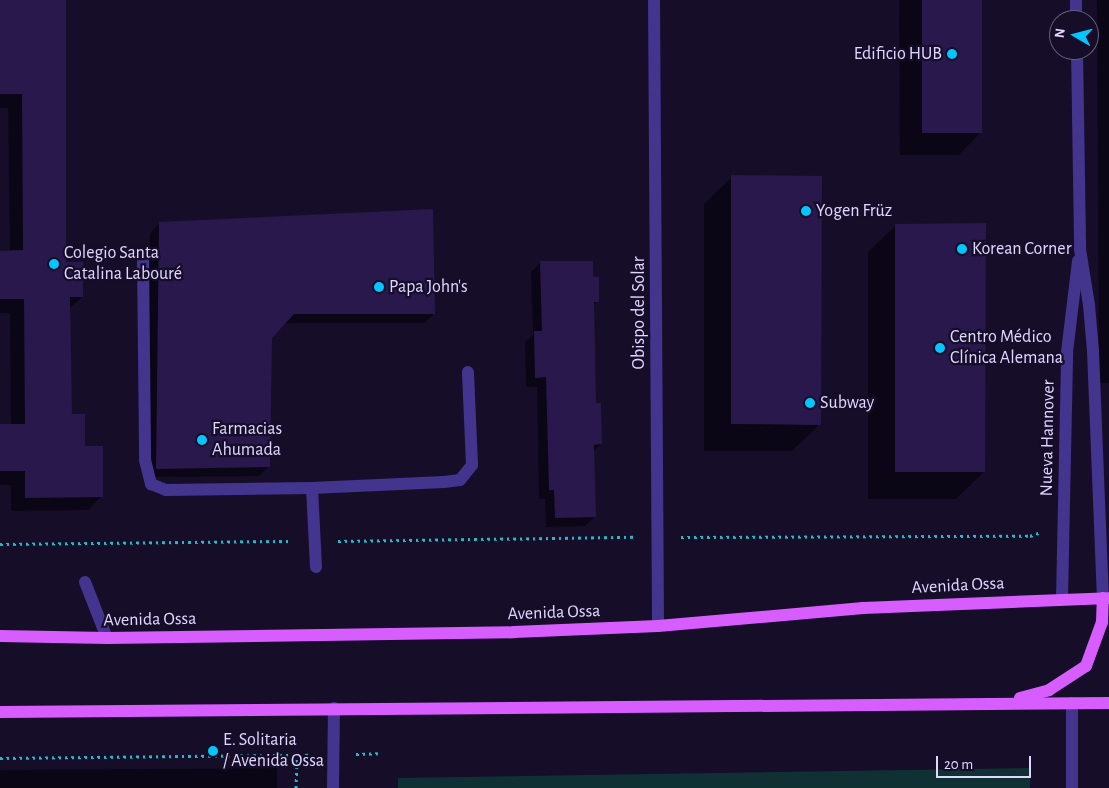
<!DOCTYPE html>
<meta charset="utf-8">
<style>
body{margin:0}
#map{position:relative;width:1109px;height:788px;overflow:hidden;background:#160d29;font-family:"Alegreya Sans",sans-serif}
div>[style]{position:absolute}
.green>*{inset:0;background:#103134}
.shadow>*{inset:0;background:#0007}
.building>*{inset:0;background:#29184c}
.path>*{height:3px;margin-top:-1.5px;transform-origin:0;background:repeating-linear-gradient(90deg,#23bbc5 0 2.5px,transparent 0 6.5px)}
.lane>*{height:12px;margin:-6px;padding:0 6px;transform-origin:6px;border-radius:6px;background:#43348d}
.street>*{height:12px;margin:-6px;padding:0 6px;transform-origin:6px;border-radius:6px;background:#43348d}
.primary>*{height:12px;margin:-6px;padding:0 6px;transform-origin:6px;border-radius:6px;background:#d75dff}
.dots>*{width:14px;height:14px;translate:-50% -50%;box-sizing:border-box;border:2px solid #160d29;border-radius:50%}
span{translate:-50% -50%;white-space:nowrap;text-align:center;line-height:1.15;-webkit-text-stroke:4.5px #160d29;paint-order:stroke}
.poi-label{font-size:18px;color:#e0d6ff}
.right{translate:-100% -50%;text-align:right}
.left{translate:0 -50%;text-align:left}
.street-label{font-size:18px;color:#e0d6ff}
.north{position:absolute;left:1049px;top:10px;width:50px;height:50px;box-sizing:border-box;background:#160d29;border:1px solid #675d7f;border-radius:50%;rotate:278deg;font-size:14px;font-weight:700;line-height:20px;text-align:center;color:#e0d6ff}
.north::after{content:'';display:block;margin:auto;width:18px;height:22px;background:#02c6ff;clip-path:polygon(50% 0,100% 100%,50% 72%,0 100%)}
.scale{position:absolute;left:936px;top:756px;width:95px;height:22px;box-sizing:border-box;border:2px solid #e0d6ff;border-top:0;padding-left:6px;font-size:15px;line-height:18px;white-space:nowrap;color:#e0d6ff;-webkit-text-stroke:4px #160d29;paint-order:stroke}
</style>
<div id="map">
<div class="green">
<i style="clip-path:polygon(1030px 768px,1030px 788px,398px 788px,398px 778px)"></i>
</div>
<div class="shadow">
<i style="clip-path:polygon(0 0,65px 0,65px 263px,82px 297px,69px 309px,70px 416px,102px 496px,88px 510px,11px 511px,11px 485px,0 485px,0 426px,11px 426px,10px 313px,0 313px,0 252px,10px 252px,8px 108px,0 108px)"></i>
<i style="clip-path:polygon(899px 0,980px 0,981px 132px,959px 155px,900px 155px)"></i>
<i style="clip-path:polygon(1097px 0,1109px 0,1109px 383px,1099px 383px)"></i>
<i style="clip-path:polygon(732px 177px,820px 424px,792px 451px,704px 451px,704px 204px)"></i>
<i style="clip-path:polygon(160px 223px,434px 314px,424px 323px,284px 323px,271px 337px,269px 466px,259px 476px,146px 477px,150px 233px)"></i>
<i style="clip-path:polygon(896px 225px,984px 472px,956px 499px,868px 499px,868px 252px)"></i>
<i style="clip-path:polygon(541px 262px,592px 278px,598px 301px,593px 306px,595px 405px,601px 444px,593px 451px,595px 517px,585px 526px,546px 527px,545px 499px,539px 499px,537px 387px,526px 387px,525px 342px,533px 335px,531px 272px)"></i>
<i style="clip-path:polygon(277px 768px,277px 788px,0 788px,0 770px)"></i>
</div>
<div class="building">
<i style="clip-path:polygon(0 0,66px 0,66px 262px,83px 262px,83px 297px,70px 297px,72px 414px,85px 414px,85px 446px,103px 446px,103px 497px,25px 498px,25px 471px,0 471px,0 424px,25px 424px,24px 299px,0 299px,0 251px,23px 250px,22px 94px,0 94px)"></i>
<i style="clip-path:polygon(922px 0,982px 0,982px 133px,922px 133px)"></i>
<i style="clip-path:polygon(731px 175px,822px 176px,821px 425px,731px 424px)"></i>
<i style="clip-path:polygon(433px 209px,435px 314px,294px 314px,272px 338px,270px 467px,156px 469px,159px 222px)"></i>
<i style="clip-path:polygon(986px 223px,985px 472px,895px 472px,895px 224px)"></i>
<i style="clip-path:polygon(540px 261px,593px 261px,593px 277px,599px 277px,599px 302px,594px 302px,596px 403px,601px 403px,602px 444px,594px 445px,596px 517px,555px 518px,554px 490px,549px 490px,546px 377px,535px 378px,534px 331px,542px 331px)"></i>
</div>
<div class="path">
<i style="left:681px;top:537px;width:349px;rotate:-0.2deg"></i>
<i style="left:1030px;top:536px;width:12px;rotate:-20deg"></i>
<i style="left:338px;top:541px;width:296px;rotate:-0.8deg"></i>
<i style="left:0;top:544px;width:292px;rotate:-0.6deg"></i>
<i style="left:356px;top:754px;width:24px;rotate:-2deg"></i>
<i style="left:0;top:758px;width:312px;rotate:-0.6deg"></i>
<i style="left:296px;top:788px;width:32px;rotate:-88deg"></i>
</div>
<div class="lane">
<i style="left:143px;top:258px;width:202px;rotate:89.4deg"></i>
<i style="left:145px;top:460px;width:25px;rotate:76deg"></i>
<i style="left:151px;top:484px;width:16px;rotate:22deg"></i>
<i style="left:166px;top:490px;width:146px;rotate:-0.8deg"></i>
<i style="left:312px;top:488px;width:132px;rotate:-2.6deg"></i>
<i style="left:444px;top:482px;width:16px;rotate:-7deg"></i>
<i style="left:460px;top:480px;width:19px;rotate:-51deg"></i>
<i style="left:472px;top:465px;width:93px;rotate:-92.5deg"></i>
<i style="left:312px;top:488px;width:79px;rotate:87.1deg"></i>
<i style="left:85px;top:582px;width:60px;rotate:68.6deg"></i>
</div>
<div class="street">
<i style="left:654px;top:0;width:626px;rotate:89.63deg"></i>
<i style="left:1076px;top:0;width:20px;rotate:90deg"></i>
<i style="left:1077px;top:50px;width:199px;rotate:89.1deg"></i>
<i style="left:1080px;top:249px;width:57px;rotate:80.9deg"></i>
<i style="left:1089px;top:305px;width:46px;rotate:85deg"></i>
<i style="left:1093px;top:351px;width:247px;rotate:87.7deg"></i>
<i style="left:1062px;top:599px;width:247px;rotate:-88.8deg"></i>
<i style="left:1067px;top:352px;width:92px;rotate:-83.1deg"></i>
<i style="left:1072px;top:703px;width:85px;rotate:90deg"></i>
<i style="left:333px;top:788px;width:80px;rotate:-89.3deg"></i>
</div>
<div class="primary">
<i style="left:0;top:636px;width:107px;rotate:1.1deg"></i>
<i style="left:107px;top:638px;width:407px;rotate:-0.8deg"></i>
<i style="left:514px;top:632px;width:144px;rotate:-2.4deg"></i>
<i style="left:658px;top:626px;width:206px;rotate:-5deg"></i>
<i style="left:863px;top:608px;width:246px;rotate:-2.3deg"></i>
<i style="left:1020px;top:698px;width:30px;rotate:-15deg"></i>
<i style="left:1049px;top:690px;width:44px;rotate:-33deg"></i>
<i style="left:1086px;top:666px;width:47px;rotate:-70deg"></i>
<i style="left:1102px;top:622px;width:24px;rotate:-88deg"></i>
<i style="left:0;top:712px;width:1109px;rotate:-0.46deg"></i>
</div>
<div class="dots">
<i style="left:952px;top:54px;background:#02c6ff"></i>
<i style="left:806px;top:211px;background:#02c6ff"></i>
<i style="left:962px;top:249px;background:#02c6ff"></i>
<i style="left:54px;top:264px;background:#02c6ff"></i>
<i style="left:379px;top:287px;background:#02c6ff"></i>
<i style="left:940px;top:348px;background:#02c6ff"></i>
<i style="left:810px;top:403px;background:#02c6ff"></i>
<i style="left:202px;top:440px;background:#02c6ff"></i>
<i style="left:213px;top:751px;background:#02c6ff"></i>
</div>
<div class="poi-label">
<span class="right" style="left:942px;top:54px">Edificio HUB</span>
<span class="left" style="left:816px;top:211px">Yogen Früz</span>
<span class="left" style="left:972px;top:249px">Korean Corner</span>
<span class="left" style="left:64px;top:264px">Colegio Santa<br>Catalina Labouré</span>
<span class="left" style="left:389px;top:287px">Papa John's</span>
<span class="left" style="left:950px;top:348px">Centro Médico<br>Clínica Alemana</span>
<span class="left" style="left:820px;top:403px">Subway</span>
<span class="left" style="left:212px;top:440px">Farmacias<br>Ahumada</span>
<span class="left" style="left:223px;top:751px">E. Solitaria<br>/ Avenida Ossa</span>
</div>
<div class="street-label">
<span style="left:639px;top:313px;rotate:-90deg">Obispo del Solar</span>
<span style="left:1048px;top:438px;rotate:-89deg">Nueva Hannover</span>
<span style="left:958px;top:586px;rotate:-3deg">Avenida Ossa</span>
<span style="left:554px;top:613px;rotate:-2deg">Avenida Ossa</span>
<span style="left:150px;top:620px;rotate:-1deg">Avenida Ossa</span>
</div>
<div class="north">N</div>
<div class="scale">20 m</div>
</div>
